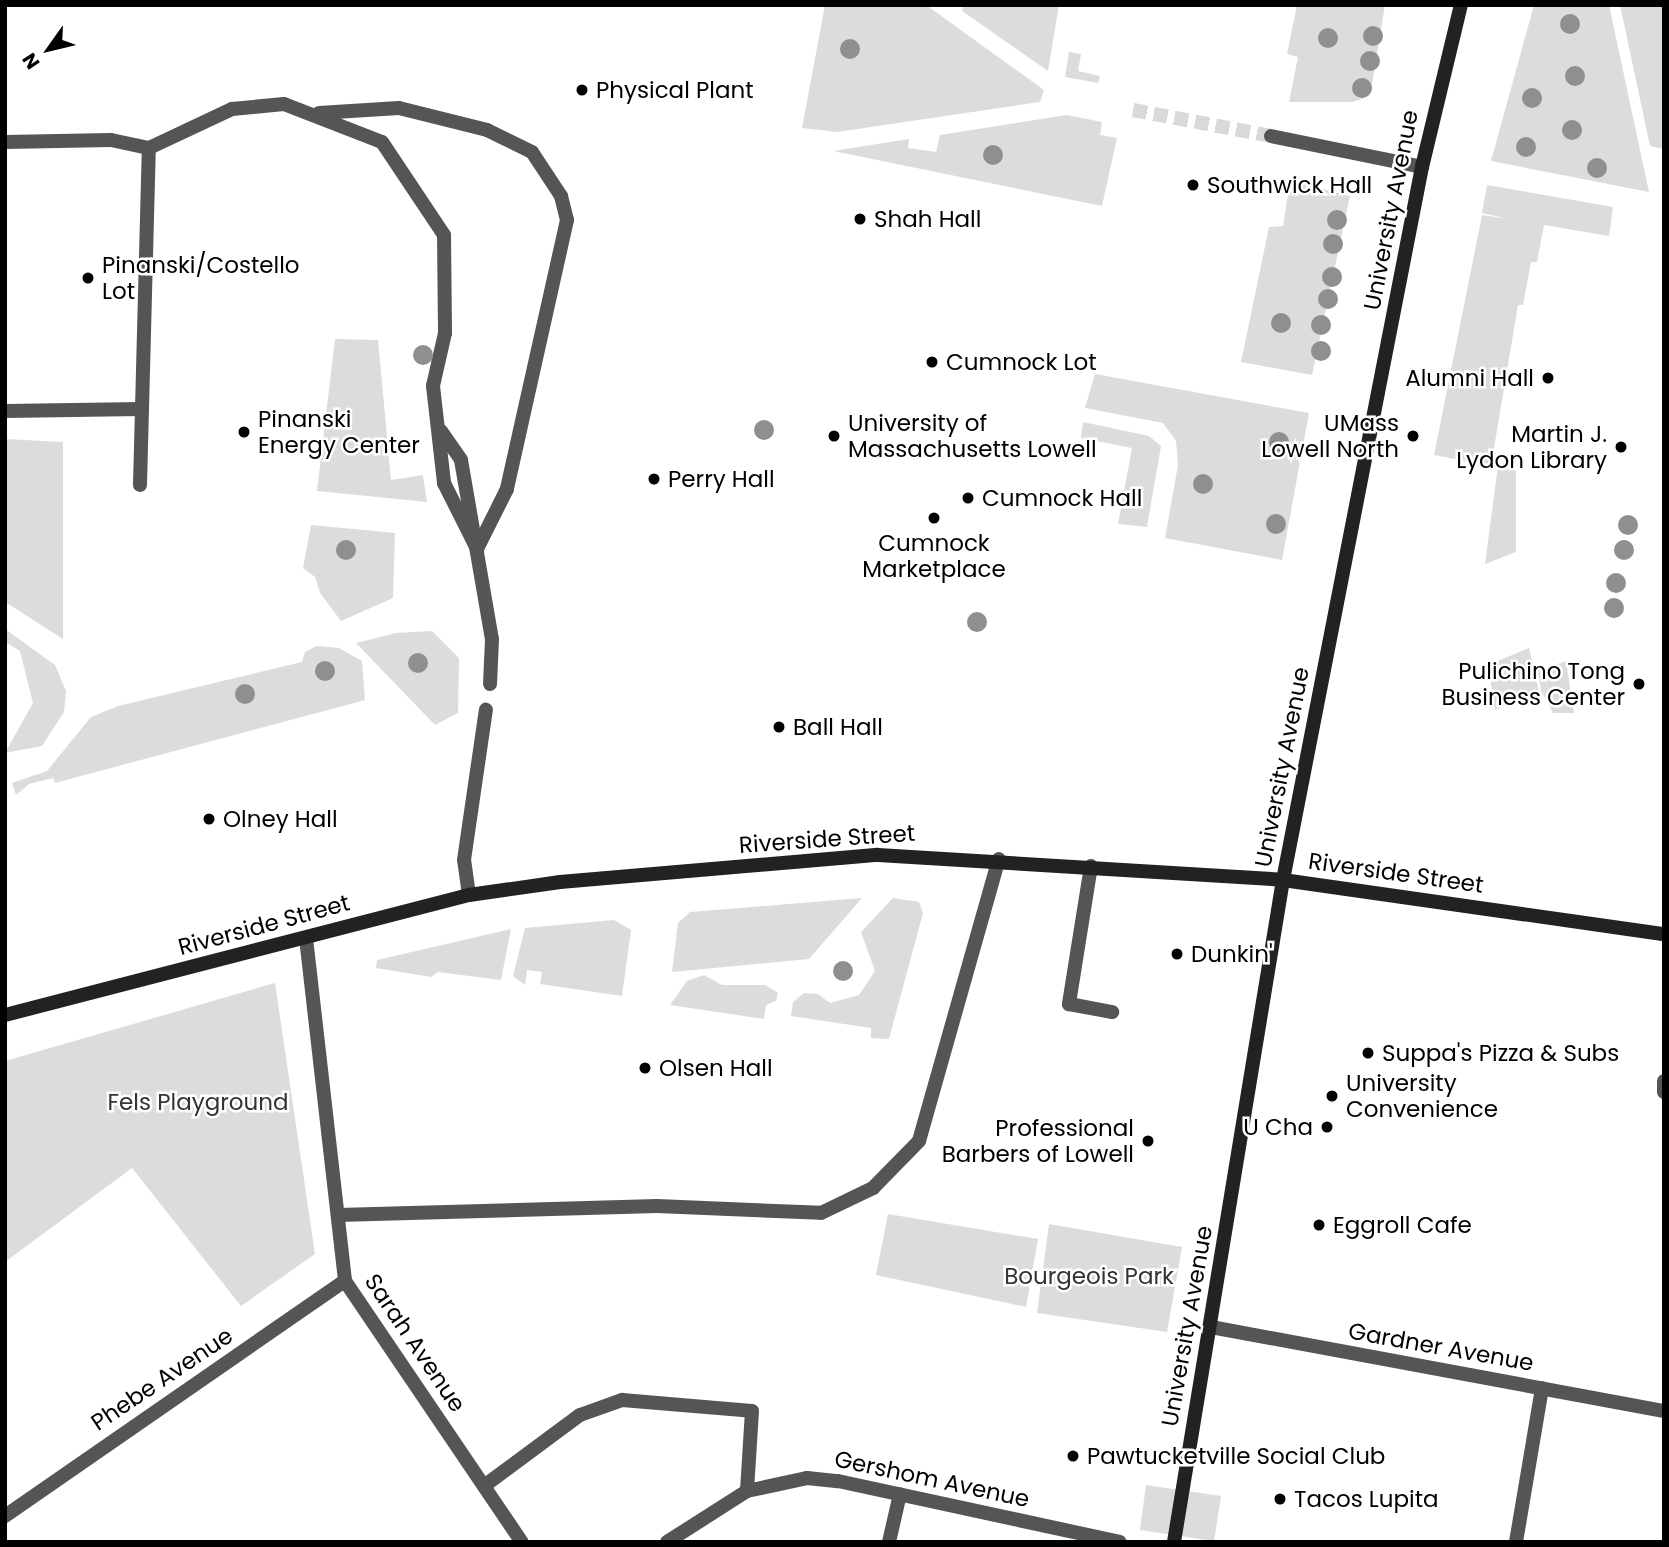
<!DOCTYPE html>
<style>
body{margin:0}
#map{position:relative;width:1669px;height:1547px;overflow:hidden;background:#fff;font-family:Poppins,sans-serif}
div>[style]{position:absolute}
.green>*{inset:0;background:#dcdcdc}
.street-tunnel>*{height:14px;margin-top:-7px;transform-origin:0;background:repeating-linear-gradient(90deg,#d9d9d9 0 14px,transparent 0 21px)}
.lane>*{height:14px;margin:-7px;padding:0 7px;transform-origin:7px;border-radius:7px;background:#555}
.street>*{height:14px;margin:-7px;padding:0 7px;transform-origin:7px;border-radius:7px;background:#555}
.secondary>*{height:14px;margin:-7px;padding:0 7px;transform-origin:7px;border-radius:7px;background:#222}
.trees>*{width:20px;height:20px;margin:-10px;border-radius:50%;background:#8f8f8f}
.dots>*{width:19px;height:19px;translate:-50% -50%;box-sizing:border-box;border:4px solid #fff;border-radius:50%}
span{translate:-50% -50%;white-space:nowrap;text-align:center;line-height:1.15;-webkit-text-stroke:5px #fff;paint-order:stroke}
.poi-label{font-size:23px;color:#000}
.left{translate:0 -50%;text-align:left}
.right{translate:-100% -50%;text-align:right}
.street-label{font-size:23px;color:#000}
.park-label{font-size:23px;color:#333}
.frame{position:absolute;inset:0;border:7px solid #000;pointer-events:none}
.north{position:absolute;left:14px;top:14px;width:70px;height:70px;-webkit-text-stroke:5px #fff;paint-order:stroke;rotate:236deg;font-size:19px;font-weight:700;line-height:28px;text-align:center;color:#000}
.north::after{content:'';display:block;margin:auto;width:24px;height:32px;background:#000;clip-path:polygon(50% 0,100% 100%,50% 72%,0 100%)}
</style>
<div id="map">
<div class="green">
<i style="clip-path:polygon(825px 5px,926px 5px,1044px 90px,1040px 102px,837px 132px,802px 128px)"></i>
<i style="clip-path:polygon(963px 5px,1059px 5px,1048px 71px,962px 11px)"></i>
<i style="clip-path:polygon(1297px 5px,1385px 5px,1371px 91px,1362px 99px,1352px 102px,1289px 102px,1298px 57px,1287px 54px)"></i>
<i style="clip-path:polygon(1534px 5px,1609px 5px,1649px 192px,1491px 161px)"></i>
<i style="clip-path:polygon(1620px 5px,1664px 5px,1664px 149px,1650px 146px)"></i>
<i style="clip-path:polygon(1069px 52px,1081px 54px,1078px 71px,1100px 76px,1098px 83px,1065px 77px)"></i>
<i style="clip-path:polygon(1067px 115px,1102px 122px,1100px 135px,1117px 138px,1102px 206px,833px 151px,909px 139px,908px 148px,936px 152px,940px 135px)"></i>
<i style="clip-path:polygon(1290px 180px,1350px 196px,1312px 375px,1241px 362px,1269px 227px,1283px 226px)"></i>
<i style="clip-path:polygon(1487px 185px,1613px 207px,1609px 236px,1544px 225px,1537px 262px,1531px 262px,1523px 305px,1518px 305px,1491px 466px,1434px 455px,1482px 215px,1509px 219px,1482px 213px)"></i>
<i style="clip-path:polygon(335px 339px,378px 340px,391px 480px,423px 475px,427px 502px,317px 491px)"></i>
<i style="clip-path:polygon(1095px 374px,1309px 413px,1282px 560px,1165px 538px,1178px 465px,1176px 441px,1163px 423px,1085px 408px)"></i>
<i style="clip-path:polygon(1083px 422px,1149px 436px,1161px 446px,1147px 527px,1118px 524px,1132px 448px,1081px 438px)"></i>
<i style="clip-path:polygon(5px 439px,63px 442px,63px 639px,5px 602px)"></i>
<i style="clip-path:polygon(1498px 466px,1516px 470px,1516px 552px,1485px 564px)"></i>
<i style="clip-path:polygon(311px 525px,395px 533px,393px 598px,341px 621px,320px 593px,315px 577px,303px 568px)"></i>
<i style="clip-path:polygon(5px 629px,55px 665px,66px 691px,64px 712px,42px 746px,5px 753px,33px 703px,20px 651px,5px 642px)"></i>
<i style="clip-path:polygon(432px 631px,459px 658px,458px 713px,435px 725px,356px 643px,396px 633px)"></i>
<i style="clip-path:polygon(317px 646px,339px 648px,362px 661px,365px 700px,55px 783px,53px 778px,29px 784px,16px 795px,12px 783px,47px 771px,91px 717px,118px 706px,302px 662px,305px 652px)"></i>
<i style="clip-path:polygon(1529px 648px,1539px 692px,1495px 710px,1488px 665px)"></i>
<i style="clip-path:polygon(1566px 661px,1574px 713px,1553px 713px,1541px 691px,1538px 671px)"></i>
<i style="clip-path:polygon(862px 898px,809px 959px,672px 972px,678px 923px,690px 912px)"></i>
<i style="clip-path:polygon(893px 898px,919px 902px,923px 913px,889px 1039px,871px 1038px,871px 1028px,791px 1016px,793px 1002px,804px 993px,818px 994px,830px 1003px,859px 995px,875px 971px,861px 932px)"></i>
<i style="clip-path:polygon(614px 920px,631px 930px,622px 996px,540px 984px,542px 972px,527px 970px,525px 985px,513px 976px,525px 928px)"></i>
<i style="clip-path:polygon(511px 929px,501px 980px,438px 972px,431px 977px,376px 968px,377px 960px)"></i>
<i style="clip-path:polygon(704px 975px,722px 985px,765px 985px,778px 993px,776px 1001px,766px 1005px,764px 1019px,670px 1005px,687px 981px)"></i>
<i style="clip-path:polygon(275px 983px,315px 1254px,241px 1306px,132px 1168px,5px 1262px,5px 1061px)"></i>
<i style="clip-path:polygon(888px 1214px,1038px 1239px,1026px 1307px,876px 1275px)"></i>
<i style="clip-path:polygon(1049px 1224px,1182px 1247px,1167px 1332px,1037px 1313px)"></i>
<i style="clip-path:polygon(1146px 1485px,1221px 1496px,1214px 1541px,1140px 1530px)"></i>
</div>
<div class="street-tunnel">
<i style="left:1133px;top:110px;width:140px;rotate:10.7deg"></i>
</div>
<div class="lane">
<i style="left:319px;top:113px;width:80px;rotate:-3.6deg"></i>
<i style="left:399px;top:108px;width:91px;rotate:14deg"></i>
<i style="left:487px;top:130px;width:50px;rotate:26.1deg"></i>
<i style="left:532px;top:152px;width:53px;rotate:56.6deg"></i>
<i style="left:561px;top:196px;width:25px;rotate:76deg"></i>
<i style="left:567px;top:220px;width:276px;rotate:102.6deg"></i>
<i style="left:507px;top:489px;width:67px;rotate:116.6deg"></i>
<i style="left:5px;top:142px;width:106px;rotate:-1.1deg"></i>
<i style="left:111px;top:140px;width:39px;rotate:12deg"></i>
<i style="left:5px;top:411px;width:137px;rotate:-0.8deg"></i>
<i style="left:441px;top:431px;width:35px;rotate:55deg"></i>
<i style="left:461px;top:460px;width:182px;rotate:80.2deg"></i>
<i style="left:492px;top:639px;width:45px;rotate:92.5deg"></i>
<i style="left:140px;top:485px;width:337px;rotate:-88.5deg"></i>
<i style="left:149px;top:148px;width:92px;rotate:-25.2deg"></i>
<i style="left:232px;top:109px;width:52px;rotate:-5.5deg"></i>
<i style="left:284px;top:104px;width:105px;rotate:21.2deg"></i>
<i style="left:382px;top:142px;width:112px;rotate:56.3deg"></i>
<i style="left:444px;top:235px;width:98px;rotate:89.4deg"></i>
<i style="left:445px;top:333px;width:54px;rotate:102.8deg"></i>
<i style="left:433px;top:386px;width:98px;rotate:83.5deg"></i>
<i style="left:444px;top:483px;width:74px;rotate:63.4deg"></i>
<i style="left:1091px;top:866px;width:140px;rotate:99.1deg"></i>
<i style="left:1069px;top:1004px;width:44px;rotate:10.5deg"></i>
<i style="left:469px;top:895px;width:35px;rotate:-98deg"></i>
<i style="left:464px;top:860px;width:152px;rotate:-81.7deg"></i>
<i style="left:1664px;top:1081px;width:11px;rotate:90deg"></i>
<i style="left:338px;top:1215px;width:319px;rotate:-1.6deg"></i>
<i style="left:657px;top:1206px;width:164px;rotate:2.4deg"></i>
<i style="left:821px;top:1213px;width:58px;rotate:-25.7deg"></i>
<i style="left:873px;top:1188px;width:66px;rotate:-45.6deg"></i>
<i style="left:919px;top:1141px;width:293px;rotate:-74.2deg"></i>
<i style="left:484px;top:1486px;width:119px;rotate:-36.5deg"></i>
<i style="left:580px;top:1415px;width:45px;rotate:-19.7deg"></i>
<i style="left:622px;top:1400px;width:130px;rotate:4.8deg"></i>
<i style="left:752px;top:1411px;width:80px;rotate:93.6deg"></i>
<i style="left:1516px;top:1542px;width:156px;rotate:-80.4deg"></i>
</div>
<div class="street">
<i style="left:1271px;top:136px;width:154px;rotate:11.6deg"></i>
<i style="left:306px;top:938px;width:345px;rotate:83.5deg"></i>
<i style="left:345px;top:1281px;width:315px;rotate:55.9deg"></i>
<i style="left:1211px;top:1327px;width:461px;rotate:10.5deg"></i>
<i style="left:5px;top:1516px;width:413px;rotate:-34.7deg"></i>
<i style="left:667px;top:1542px;width:95px;rotate:-32.5deg"></i>
<i style="left:747px;top:1491px;width:61px;rotate:-12.2deg"></i>
<i style="left:807px;top:1478px;width:31px;rotate:6deg"></i>
<i style="left:838px;top:1481px;width:288px;rotate:12.2deg"></i>
<i style="left:889px;top:1542px;width:49px;rotate:-77.1deg"></i>
</div>
<div class="secondary">
<i style="left:5px;top:1015px;width:479px;rotate:-14.5deg"></i>
<i style="left:469px;top:895px;width:92px;rotate:-8.1deg"></i>
<i style="left:560px;top:882px;width:319px;rotate:-4.9deg"></i>
<i style="left:878px;top:855px;width:406px;rotate:3.5deg"></i>
<i style="left:1283px;top:880px;width:385px;rotate:8.1deg"></i>
<i style="left:1174px;top:1542px;width:671px;rotate:-80.65deg"></i>
<i style="left:1283px;top:880px;width:726px;rotate:-78.97deg"></i>
<i style="left:1422px;top:167px;width:167px;rotate:-76.5deg"></i>
</div>
<div class="trees">
<i style="left:1570px;top:24px"></i>
<i style="left:1373px;top:36px"></i>
<i style="left:1328px;top:38px"></i>
<i style="left:850px;top:49px"></i>
<i style="left:1370px;top:61px"></i>
<i style="left:1575px;top:76px"></i>
<i style="left:1362px;top:88px"></i>
<i style="left:1532px;top:98px"></i>
<i style="left:1572px;top:130px"></i>
<i style="left:1526px;top:147px"></i>
<i style="left:993px;top:155px"></i>
<i style="left:1597px;top:168px"></i>
<i style="left:1337px;top:220px"></i>
<i style="left:1333px;top:244px"></i>
<i style="left:1332px;top:277px"></i>
<i style="left:1328px;top:299px"></i>
<i style="left:1281px;top:323px"></i>
<i style="left:1321px;top:325px"></i>
<i style="left:1321px;top:351px"></i>
<i style="left:423px;top:355px"></i>
<i style="left:764px;top:430px"></i>
<i style="left:1279px;top:442px"></i>
<i style="left:1203px;top:484px"></i>
<i style="left:1276px;top:524px"></i>
<i style="left:1628px;top:525px"></i>
<i style="left:346px;top:550px"></i>
<i style="left:1624px;top:550px"></i>
<i style="left:1616px;top:583px"></i>
<i style="left:1614px;top:608px"></i>
<i style="left:977px;top:622px"></i>
<i style="left:418px;top:663px"></i>
<i style="left:325px;top:671px"></i>
<i style="left:245px;top:694px"></i>
<i style="left:843px;top:971px"></i>
</div>
<div class="dots">
<i style="left:582px;top:90px;background:#000"></i>
<i style="left:1193px;top:185px;background:#000"></i>
<i style="left:860px;top:219px;background:#000"></i>
<i style="left:88px;top:278px;background:#000"></i>
<i style="left:932px;top:362px;background:#000"></i>
<i style="left:1548px;top:378px;background:#000"></i>
<i style="left:244px;top:432px;background:#000"></i>
<i style="left:834px;top:436px;background:#000"></i>
<i style="left:1413px;top:436px;background:#000"></i>
<i style="left:1621px;top:447px;background:#000"></i>
<i style="left:654px;top:479px;background:#000"></i>
<i style="left:968px;top:498px;background:#000"></i>
<i style="left:934px;top:518px;background:#000"></i>
<i style="left:1639px;top:684px;background:#000"></i>
<i style="left:779px;top:727px;background:#000"></i>
<i style="left:209px;top:819px;background:#000"></i>
<i style="left:1177px;top:954px;background:#000"></i>
<i style="left:1368px;top:1053px;background:#000"></i>
<i style="left:645px;top:1068px;background:#000"></i>
<i style="left:1332px;top:1096px;background:#000"></i>
<i style="left:1327px;top:1127px;background:#000"></i>
<i style="left:1148px;top:1141px;background:#000"></i>
<i style="left:1319px;top:1225px;background:#000"></i>
<i style="left:1073px;top:1456px;background:#000"></i>
<i style="left:1280px;top:1499px;background:#000"></i>
</div>
<div class="poi-label">
<span class="left" style="left:596px;top:90px">Physical Plant</span>
<span class="left" style="left:1207px;top:185px">Southwick Hall</span>
<span class="left" style="left:874px;top:219px">Shah Hall</span>
<span class="left" style="left:102px;top:278px">Pinanski/Costello<br>Lot</span>
<span class="left" style="left:946px;top:362px">Cumnock Lot</span>
<span class="right" style="left:1534px;top:378px">Alumni Hall</span>
<span class="left" style="left:258px;top:432px">Pinanski<br>Energy Center</span>
<span class="left" style="left:848px;top:436px">University of<br>Massachusetts Lowell</span>
<span class="right" style="left:1399px;top:436px">UMass<br>Lowell North</span>
<span class="right" style="left:1607px;top:447px">Martin J.<br>Lydon Library</span>
<span class="left" style="left:668px;top:479px">Perry Hall</span>
<span class="left" style="left:982px;top:498px">Cumnock Hall</span>
<span style="left:934px;top:556px">Cumnock<br>Marketplace</span>
<span class="right" style="left:1625px;top:684px">Pulichino Tong<br>Business Center</span>
<span class="left" style="left:793px;top:727px">Ball Hall</span>
<span class="left" style="left:223px;top:819px">Olney Hall</span>
<span class="left" style="left:1191px;top:954px">Dunkin'</span>
<span class="left" style="left:1382px;top:1053px">Suppa's Pizza &amp; Subs</span>
<span class="left" style="left:659px;top:1068px">Olsen Hall</span>
<span class="left" style="left:1346px;top:1096px">University<br>Convenience</span>
<span class="right" style="left:1313px;top:1127px">U Cha</span>
<span class="right" style="left:1134px;top:1141px">Professional<br>Barbers of Lowell</span>
<span class="left" style="left:1333px;top:1225px">Eggroll Cafe</span>
<span class="left" style="left:1087px;top:1456px">Pawtucketville Social Club</span>
<span class="left" style="left:1294px;top:1499px">Tacos Lupita</span>
</div>
<div class="street-label">
<span style="left:1391px;top:210px;rotate:-79deg">University Avenue</span>
<span style="left:1282px;top:767px;rotate:-79deg">University Avenue</span>
<span style="left:827px;top:839px;rotate:-4deg">Riverside Street</span>
<span style="left:1396px;top:873px;rotate:8deg">Riverside Street</span>
<span style="left:264px;top:925px;rotate:-15deg">Riverside Street</span>
<span style="left:1187px;top:1326px;rotate:-80deg">University Avenue</span>
<span style="left:415px;top:1343px;rotate:56deg">Sarah Avenue</span>
<span style="left:1441px;top:1347px;rotate:10deg">Gardner Avenue</span>
<span style="left:162px;top:1379px;rotate:-34deg">Phebe Avenue</span>
<span style="left:932px;top:1479px;rotate:12deg">Gershom Avenue</span>
</div>
<div class="park-label">
<span style="left:198px;top:1102px">Fels Playground</span>
<span style="left:1089px;top:1276px">Bourgeois Park</span>
</div>
<div class="frame"></div>
<div class="north">N</div>
</div>
